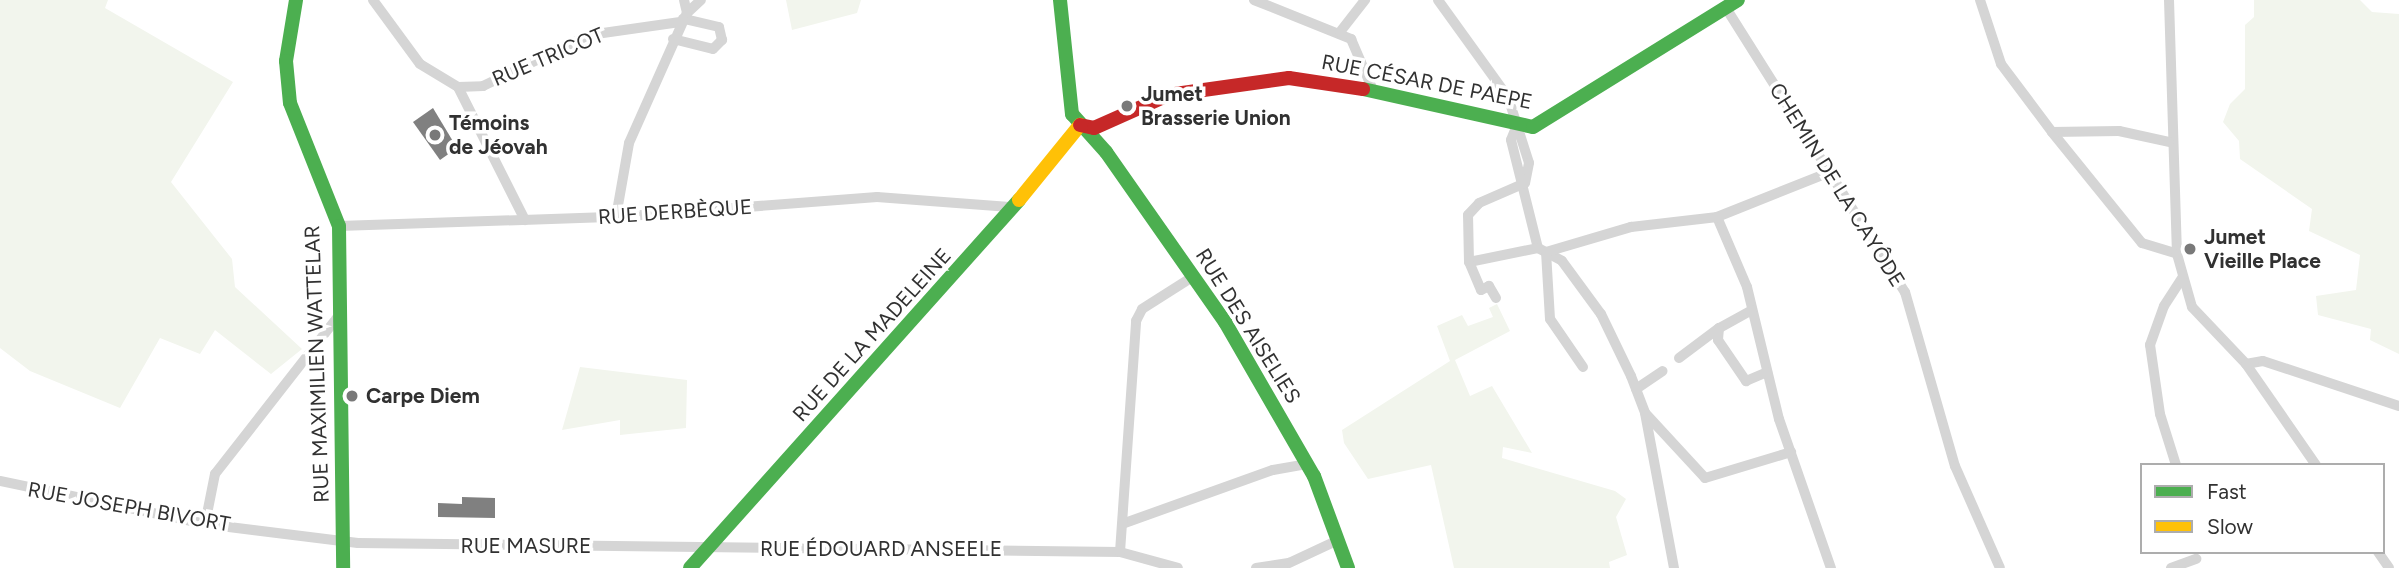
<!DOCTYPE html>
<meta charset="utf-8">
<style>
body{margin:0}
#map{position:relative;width:2399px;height:568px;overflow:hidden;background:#fff;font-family:Figtree,sans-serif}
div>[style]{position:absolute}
.green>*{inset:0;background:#f2f5ed}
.building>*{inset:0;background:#808080}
.street>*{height:10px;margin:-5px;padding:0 5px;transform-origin:5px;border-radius:5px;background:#d5d5d5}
.fast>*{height:14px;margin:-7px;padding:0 7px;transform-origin:7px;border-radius:7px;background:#4caf50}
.slow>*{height:14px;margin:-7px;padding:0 7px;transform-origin:7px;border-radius:7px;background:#ffc107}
.jam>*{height:14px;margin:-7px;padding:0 7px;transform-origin:7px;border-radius:7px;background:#c62828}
.dots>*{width:19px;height:19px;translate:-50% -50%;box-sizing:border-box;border:4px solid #fff;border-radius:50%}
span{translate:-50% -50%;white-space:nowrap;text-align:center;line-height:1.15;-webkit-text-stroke:7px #fff;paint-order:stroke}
.street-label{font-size:21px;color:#313131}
.poi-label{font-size:21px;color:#313131;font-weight:700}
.left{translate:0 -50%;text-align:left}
.legend{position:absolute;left:2140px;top:463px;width:245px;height:91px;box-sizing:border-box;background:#fff;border:2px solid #adadad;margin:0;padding:9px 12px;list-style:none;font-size:21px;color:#313131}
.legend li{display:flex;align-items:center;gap:14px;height:35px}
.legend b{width:35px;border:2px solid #adadad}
</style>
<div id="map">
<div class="green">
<i style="clip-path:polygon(0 0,108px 0,105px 8px,233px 82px,171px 182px,232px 259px,235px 287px,302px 349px,271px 374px,215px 330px,200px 354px,160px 338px,120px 408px,30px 371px,0 348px)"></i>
<i style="clip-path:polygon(786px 0,861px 0,857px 13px,792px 30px)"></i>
<i style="clip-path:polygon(2254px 0,2360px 0,2372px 12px,2399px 14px,2399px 354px,2370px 340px,2371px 329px,2318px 315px,2316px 296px,2356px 290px,2360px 255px,2309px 231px,2312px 209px,2240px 159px,2239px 141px,2223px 122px,2230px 104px,2245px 89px,2245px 25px,2254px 17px)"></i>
<i style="clip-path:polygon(1497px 304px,1510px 331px,1455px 360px,1470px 396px,1492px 386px,1532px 453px,1503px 447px,1502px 458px,1615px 491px,1626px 499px,1616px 517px,1627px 555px,1609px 562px,1610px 568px,1454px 568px,1431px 465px,1368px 479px,1344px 443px,1342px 430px,1450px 361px,1437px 326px,1462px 315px,1468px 326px,1493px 317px,1489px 308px)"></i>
<i style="clip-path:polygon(580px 367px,687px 380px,686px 428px,620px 435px,620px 420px,562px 430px)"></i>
</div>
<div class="building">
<i style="clip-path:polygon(433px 108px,457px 148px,440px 160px,413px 122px)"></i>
<i style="clip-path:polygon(462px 497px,495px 498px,495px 518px,438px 517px,438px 503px,462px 504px)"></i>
</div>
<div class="street">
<i style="left:373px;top:0;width:79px;rotate:53.7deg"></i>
<i style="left:420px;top:64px;width:44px;rotate:31.2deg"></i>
<i style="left:458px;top:87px;width:149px;rotate:63.3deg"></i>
<i style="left:1254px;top:0;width:105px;rotate:21.9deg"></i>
<i style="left:1351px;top:39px;width:56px;rotate:66.7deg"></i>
<i style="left:1438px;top:0;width:120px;rotate:54.2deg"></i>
<i style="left:1508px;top:97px;width:69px;rotate:72.3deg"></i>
<i style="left:1529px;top:163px;width:20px;rotate:101deg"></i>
<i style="left:1980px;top:0;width:67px;rotate:71.8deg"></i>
<i style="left:2001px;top:64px;width:85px;rotate:53.1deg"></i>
<i style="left:2052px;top:132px;width:143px;rotate:51deg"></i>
<i style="left:2142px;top:243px;width:37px;rotate:17deg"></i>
<i style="left:2169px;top:0;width:254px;rotate:88.2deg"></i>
<i style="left:2177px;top:254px;width:55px;rotate:74.2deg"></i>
<i style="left:2192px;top:307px;width:79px;rotate:46.5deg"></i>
<i style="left:2246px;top:364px;width:123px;rotate:55.3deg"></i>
<i style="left:1726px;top:8px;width:336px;rotate:57.8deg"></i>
<i style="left:1905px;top:292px;width:181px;rotate:74deg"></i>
<i style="left:1955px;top:466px;width:111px;rotate:66.2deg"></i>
<i style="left:687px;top:13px;width:19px;rotate:-43deg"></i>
<i style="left:1340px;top:32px;width:41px;rotate:-52deg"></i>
<i style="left:673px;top:39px;width:41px;rotate:14deg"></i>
<i style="left:713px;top:49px;width:13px;rotate:-45deg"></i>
<i style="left:722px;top:40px;width:13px;rotate:-103deg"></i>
<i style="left:719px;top:27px;width:37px;rotate:-167deg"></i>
<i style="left:458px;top:87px;width:25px;rotate:-2deg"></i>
<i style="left:483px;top:86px;width:118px;rotate:-25.7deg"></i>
<i style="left:589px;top:35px;width:92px;rotate:-8.1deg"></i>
<i style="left:1517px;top:125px;width:16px;rotate:112deg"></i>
<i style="left:1511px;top:140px;width:111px;rotate:76deg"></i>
<i style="left:2052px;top:132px;width:67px;rotate:-0.9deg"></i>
<i style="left:2119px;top:131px;width:51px;rotate:12.4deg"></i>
<i style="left:616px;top:217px;width:75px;rotate:-80deg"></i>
<i style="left:629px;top:143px;width:142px;rotate:-66deg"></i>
<i style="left:687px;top:13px;width:13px;rotate:-103deg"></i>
<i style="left:1717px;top:217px;width:76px;rotate:66.8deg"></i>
<i style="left:1747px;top:287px;width:136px;rotate:76.4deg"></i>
<i style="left:1779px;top:419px;width:158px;rotate:70.8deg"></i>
<i style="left:339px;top:226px;width:277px;rotate:-1.9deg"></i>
<i style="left:616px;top:217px;width:262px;rotate:-4.4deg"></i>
<i style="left:877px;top:197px;width:133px;rotate:4.3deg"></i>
<i style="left:1538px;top:248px;width:27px;rotate:28deg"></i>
<i style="left:1562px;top:261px;width:66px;rotate:53.7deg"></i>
<i style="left:1601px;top:314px;width:69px;rotate:64.2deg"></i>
<i style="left:1631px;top:376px;width:40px;rotate:69deg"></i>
<i style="left:1645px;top:413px;width:158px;rotate:79.4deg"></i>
<i style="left:1469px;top:262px;width:70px;rotate:-11.5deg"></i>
<i style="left:1496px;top:298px;width:14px;rotate:-120deg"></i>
<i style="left:1489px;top:286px;width:9px;rotate:153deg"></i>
<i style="left:1481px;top:290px;width:30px;rotate:-113deg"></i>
<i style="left:1469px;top:262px;width:47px;rotate:-91.2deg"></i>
<i style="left:1468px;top:215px;width:16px;rotate:-47deg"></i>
<i style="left:1479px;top:203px;width:50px;rotate:-23.5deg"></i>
<i style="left:1752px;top:310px;width:38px;rotate:151deg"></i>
<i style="left:1719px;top:328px;width:12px;rotate:95deg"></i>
<i style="left:1718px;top:340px;width:50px;rotate:55.7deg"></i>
<i style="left:1746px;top:381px;width:23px;rotate:-23deg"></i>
<i style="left:1679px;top:358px;width:50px;rotate:-36.9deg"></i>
<i style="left:2246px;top:364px;width:17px;rotate:-10deg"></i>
<i style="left:2263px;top:361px;width:143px;rotate:18.3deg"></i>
<i style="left:1583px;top:367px;width:58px;rotate:-124.5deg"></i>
<i style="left:1550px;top:319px;width:67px;rotate:-93.4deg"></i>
<i style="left:1546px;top:252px;width:89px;rotate:-16.4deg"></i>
<i style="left:1631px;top:227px;width:87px;rotate:-6.6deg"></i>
<i style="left:1717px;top:217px;width:122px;rotate:-21.7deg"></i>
<i style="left:1636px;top:389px;width:32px;rotate:-34deg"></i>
<i style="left:1646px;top:414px;width:87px;rotate:47.3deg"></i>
<i style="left:1705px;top:478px;width:90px;rotate:-16.8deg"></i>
<i style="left:2176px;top:465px;width:53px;rotate:-107.4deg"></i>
<i style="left:2160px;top:414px;width:70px;rotate:-98.2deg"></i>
<i style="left:2150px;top:345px;width:41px;rotate:-70.3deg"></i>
<i style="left:2164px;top:306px;width:33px;rotate:-57deg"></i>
<i style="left:0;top:481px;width:209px;rotate:11.8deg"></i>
<i style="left:205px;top:524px;width:154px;rotate:7.1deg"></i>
<i style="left:358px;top:543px;width:762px;rotate:0.68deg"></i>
<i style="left:1120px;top:552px;width:60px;rotate:15.4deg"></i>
<i style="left:205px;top:524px;width:51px;rotate:-78.7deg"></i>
<i style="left:215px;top:474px;width:203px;rotate:-52deg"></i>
<i style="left:1122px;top:524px;width:160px;rotate:-19.7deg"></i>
<i style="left:1273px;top:470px;width:34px;rotate:-10deg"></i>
<i style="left:1120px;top:552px;width:232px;rotate:-86deg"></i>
<i style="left:1136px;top:321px;width:13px;rotate:-63deg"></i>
<i style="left:1142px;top:309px;width:62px;rotate:-32.4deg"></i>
<i style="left:2378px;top:552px;width:19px;rotate:55deg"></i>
<i style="left:1256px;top:568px;width:33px;rotate:-9deg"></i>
<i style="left:1289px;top:563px;width:52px;rotate:-25.1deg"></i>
<i style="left:2171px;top:568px;width:27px;rotate:-20deg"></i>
</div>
<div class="fast">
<i style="left:296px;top:0;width:62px;rotate:99.3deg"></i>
<i style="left:286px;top:61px;width:42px;rotate:84.6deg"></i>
<i style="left:290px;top:103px;width:132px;rotate:68.3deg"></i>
<i style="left:339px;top:226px;width:342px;rotate:89.3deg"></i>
<i style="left:1060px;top:0;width:115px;rotate:84deg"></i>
<i style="left:1072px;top:114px;width:51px;rotate:48.2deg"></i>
<i style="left:1106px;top:152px;width:208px;rotate:55deg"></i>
<i style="left:1225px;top:322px;width:178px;rotate:60deg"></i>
<i style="left:1314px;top:476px;width:98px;rotate:69.7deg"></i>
<i style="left:1363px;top:89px;width:174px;rotate:12.6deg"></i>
<i style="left:1533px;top:127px;width:241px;rotate:-31.8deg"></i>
<i style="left:690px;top:568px;width:494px;rotate:-48.2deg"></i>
</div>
<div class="slow">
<i style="left:1019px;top:200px;width:97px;rotate:-50.9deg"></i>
</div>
<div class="jam">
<i style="left:1080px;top:125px;width:14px;rotate:12deg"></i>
<i style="left:1094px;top:128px;width:81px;rotate:-24deg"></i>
<i style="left:1168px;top:95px;width:122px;rotate:-8deg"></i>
<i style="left:1289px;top:78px;width:75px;rotate:8.5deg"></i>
</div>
<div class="dots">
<i style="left:1127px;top:106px;background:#797979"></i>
<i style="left:435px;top:135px;background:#797979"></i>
<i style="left:2190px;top:249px;background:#797979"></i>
<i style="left:352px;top:396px;background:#797979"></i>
</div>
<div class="street-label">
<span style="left:548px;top:57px;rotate:-23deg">RUE TRICOT</span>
<span style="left:1427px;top:82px;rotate:11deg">RUE CÉSAR DE PAEPE</span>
<span style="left:1837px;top:185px;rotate:58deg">CHEMIN DE LA CAYÔDE</span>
<span style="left:675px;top:212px;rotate:-4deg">RUE DERBÈQUE</span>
<span style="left:1248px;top:326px;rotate:58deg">RUE DES AISELIES</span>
<span style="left:872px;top:335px;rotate:-48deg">RUE DE LA MADELEINE</span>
<span style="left:317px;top:364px;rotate:-92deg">RUE MAXIMILIEN WATTELAR</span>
<span style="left:129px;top:507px;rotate:10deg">RUE JOSEPH BIVORT</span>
<span style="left:526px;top:546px">RUE MASURE</span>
<span style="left:881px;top:549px">RUE ÉDOUARD ANSEELE</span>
</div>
<div class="poi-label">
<span class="left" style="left:1141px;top:106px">Jumet<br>Brasserie Union</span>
<span class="left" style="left:449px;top:135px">Témoins<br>de Jéovah</span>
<span class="left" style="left:2204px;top:249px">Jumet<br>Vieille Place</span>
<span class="left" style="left:366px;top:396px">Carpe Diem</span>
</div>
<ul class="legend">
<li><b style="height:9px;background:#4caf50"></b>Fast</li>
<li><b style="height:9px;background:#ffc107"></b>Slow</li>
</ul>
</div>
